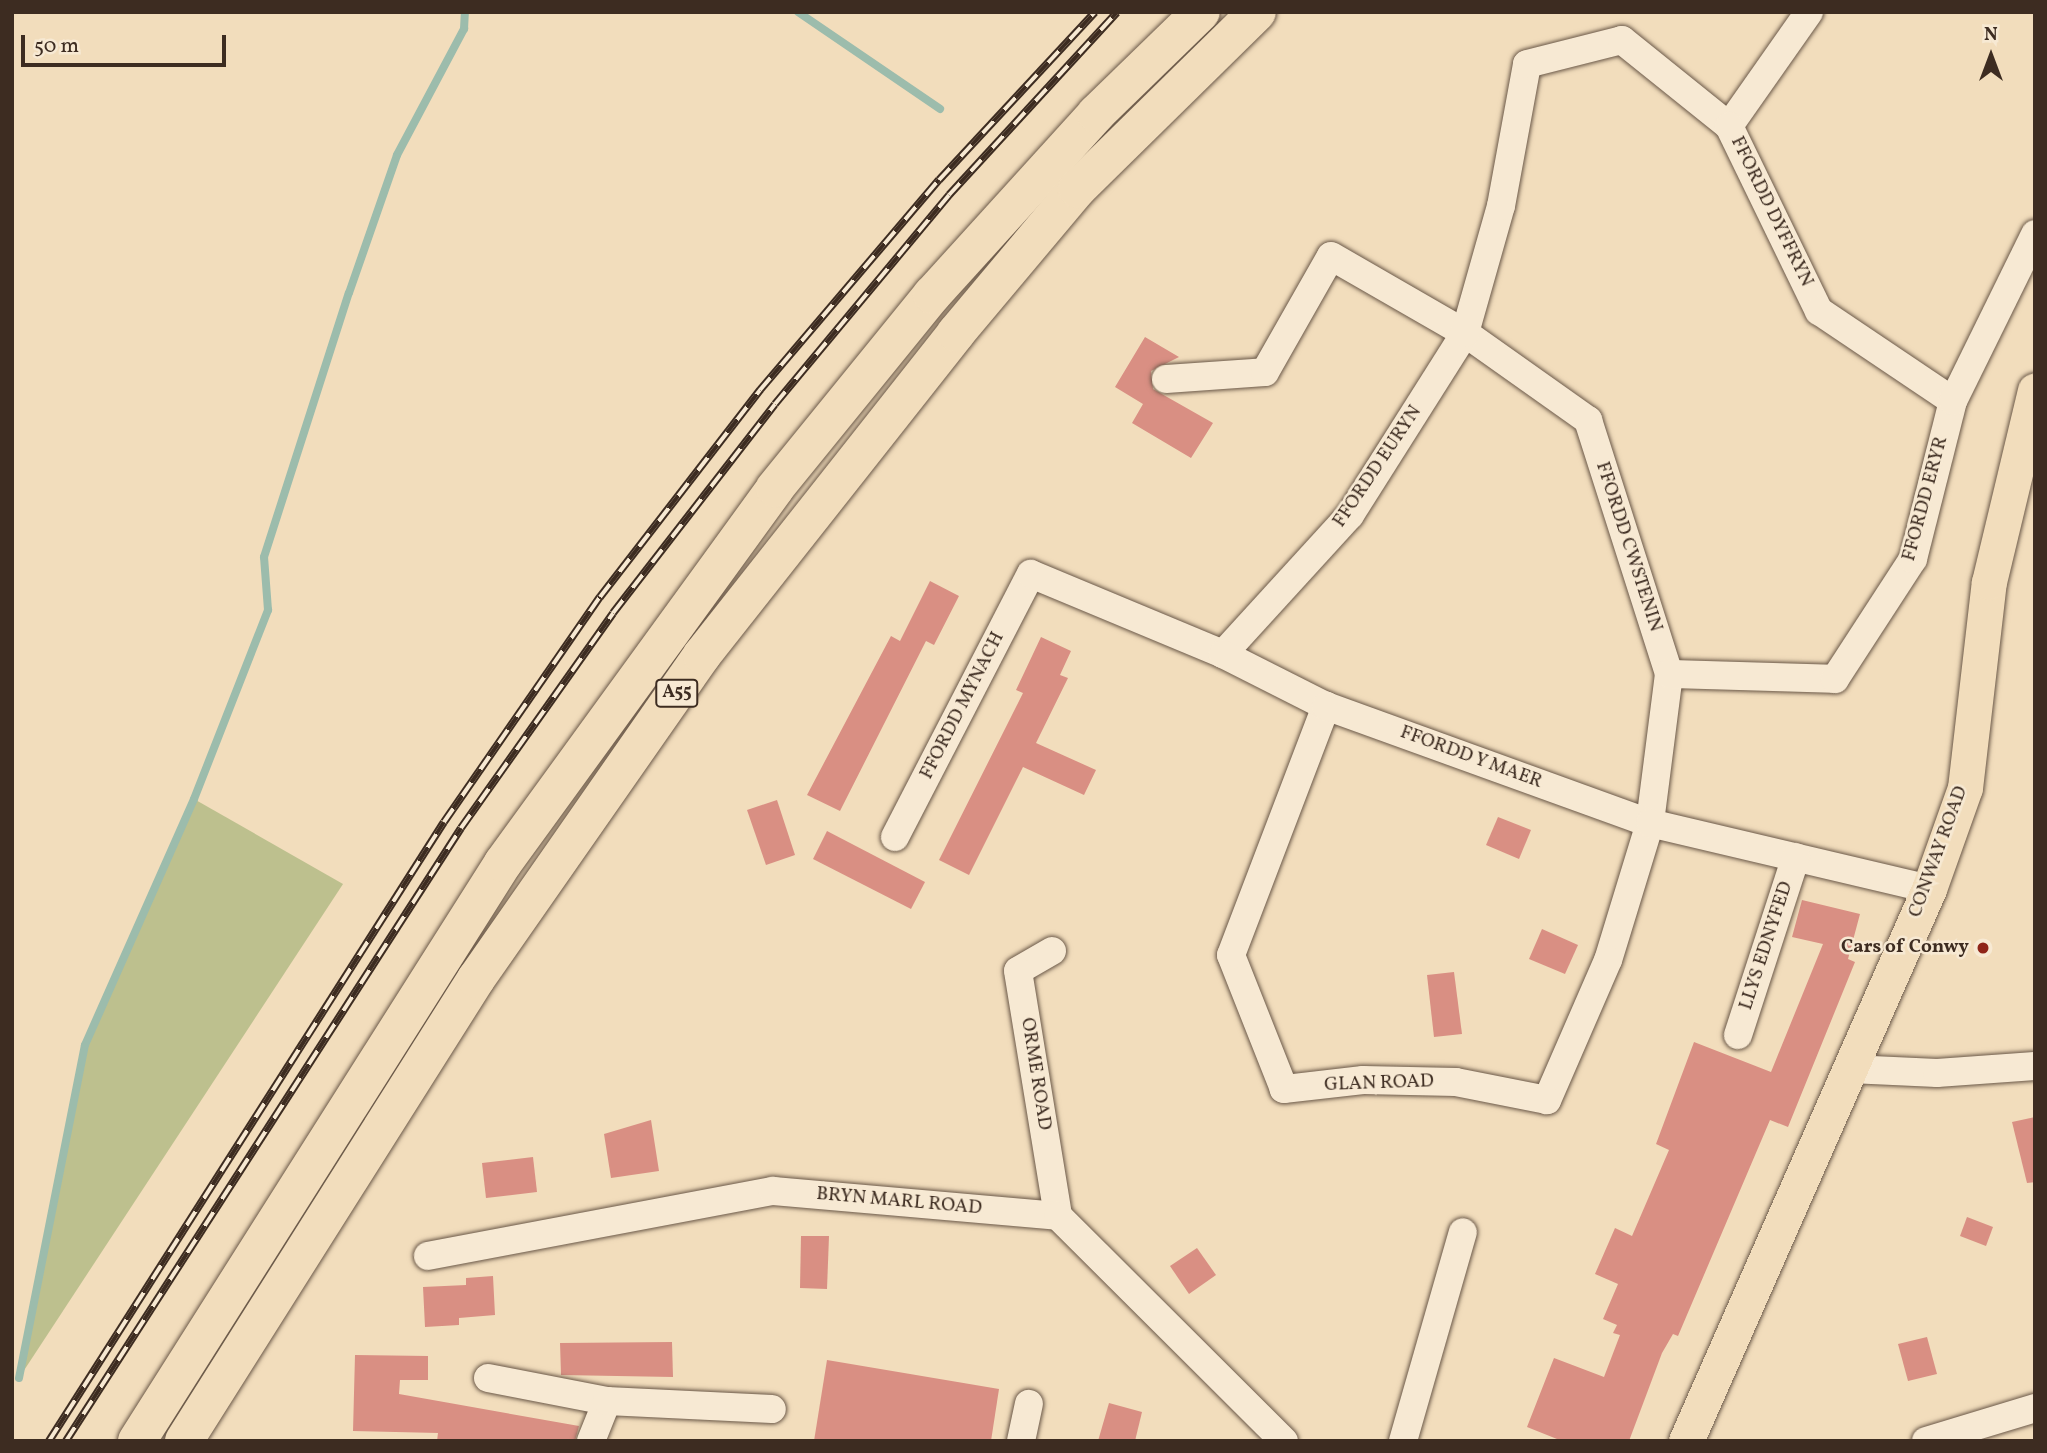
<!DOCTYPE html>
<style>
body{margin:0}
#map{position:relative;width:2047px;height:1453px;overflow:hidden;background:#f2ddbc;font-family:Vollkorn,serif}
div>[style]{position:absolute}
.green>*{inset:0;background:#bdc08e}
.stream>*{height:8px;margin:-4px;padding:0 4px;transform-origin:4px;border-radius:4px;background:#9cbcac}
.building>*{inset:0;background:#d98f83}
.roads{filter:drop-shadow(0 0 2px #6a5848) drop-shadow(0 0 2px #6a5848)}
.minor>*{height:28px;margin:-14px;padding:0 14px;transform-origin:14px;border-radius:14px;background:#f7e9d3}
.major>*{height:35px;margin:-17.5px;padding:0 17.5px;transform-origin:17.5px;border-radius:17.5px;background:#f2ddbc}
.highway>*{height:38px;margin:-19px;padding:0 19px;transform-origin:19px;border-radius:19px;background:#f2ddbc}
.rail>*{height:8px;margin-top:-4px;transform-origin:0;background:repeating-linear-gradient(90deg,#f7e9d3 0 16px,#3d2c21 0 32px);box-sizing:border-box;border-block:2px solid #3d2c21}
.dots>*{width:19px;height:19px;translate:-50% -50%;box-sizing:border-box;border:4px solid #f7e9d3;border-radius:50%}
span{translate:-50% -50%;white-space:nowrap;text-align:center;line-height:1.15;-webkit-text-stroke:5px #f7e9d3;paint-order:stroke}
.shield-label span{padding:2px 5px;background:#f7e9d3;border:2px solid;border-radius:5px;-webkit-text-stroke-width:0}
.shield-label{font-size:18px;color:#3d2c21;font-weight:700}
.street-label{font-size:19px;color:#3d2c21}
.poi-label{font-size:19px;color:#3d2c21;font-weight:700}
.right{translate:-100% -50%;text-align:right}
.frame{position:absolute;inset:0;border:14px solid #3d2c21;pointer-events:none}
.north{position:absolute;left:1956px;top:21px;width:70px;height:70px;-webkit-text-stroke:5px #f7e9d3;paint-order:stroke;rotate:0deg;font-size:19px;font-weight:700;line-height:28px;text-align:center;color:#3d2c21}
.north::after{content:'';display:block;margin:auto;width:24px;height:32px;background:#3d2c21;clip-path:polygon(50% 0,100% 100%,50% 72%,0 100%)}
.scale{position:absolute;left:21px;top:35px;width:205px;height:32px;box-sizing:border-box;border:4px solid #3d2c21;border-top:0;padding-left:9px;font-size:21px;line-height:24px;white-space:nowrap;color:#3d2c21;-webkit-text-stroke:5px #f7e9d3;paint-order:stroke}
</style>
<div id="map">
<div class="green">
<i style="clip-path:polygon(194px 799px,343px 884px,19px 1378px,85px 1045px)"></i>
</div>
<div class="stream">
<i style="left:798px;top:12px;width:172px;rotate:34.3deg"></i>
<i style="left:19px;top:1378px;width:339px;rotate:-78.8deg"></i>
<i style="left:85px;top:1045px;width:269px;rotate:-66.1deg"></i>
<i style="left:194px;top:799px;width:203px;rotate:-68.6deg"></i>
<i style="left:268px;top:610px;width:53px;rotate:-94.3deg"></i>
<i style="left:264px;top:557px;width:277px;rotate:-72.2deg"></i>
<i style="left:349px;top:293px;width:146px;rotate:-70.8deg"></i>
<i style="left:397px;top:155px;width:143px;rotate:-62deg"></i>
<i style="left:464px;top:29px;width:17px;rotate:-87deg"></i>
</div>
<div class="building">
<i style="clip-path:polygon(1145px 337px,1179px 357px,1151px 371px,1153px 389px,1213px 423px,1191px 458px,1132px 423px,1143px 404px,1115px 387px)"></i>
<i style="clip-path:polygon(930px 581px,959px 596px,934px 645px,926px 641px,840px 811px,807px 795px,891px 636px,900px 641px)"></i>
<i style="clip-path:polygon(1041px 637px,1071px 651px,1060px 675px,1068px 678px,1036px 743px,1096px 770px,1084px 795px,1023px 767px,969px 875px,939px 860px,1023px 693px,1016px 690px)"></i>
<i style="clip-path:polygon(777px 800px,795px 855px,766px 865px,747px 810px)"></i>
<i style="clip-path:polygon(1498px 817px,1531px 830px,1519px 859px,1486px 845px)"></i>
<i style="clip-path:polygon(827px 831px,925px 882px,911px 909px,813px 859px)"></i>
<i style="clip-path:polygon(1802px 900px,1860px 914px,1848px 959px,1855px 962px,1788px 1127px,1770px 1120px,1678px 1336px,1673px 1334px,1662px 1353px,1629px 1441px,1562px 1441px,1527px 1427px,1554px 1358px,1604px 1377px,1620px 1335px,1613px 1333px,1617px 1325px,1603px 1319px,1618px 1284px,1595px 1274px,1615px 1228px,1632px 1236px,1669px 1150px,1656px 1144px,1694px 1042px,1771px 1072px,1823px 944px,1792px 937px)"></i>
<i style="clip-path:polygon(1542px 929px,1578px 945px,1565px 974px,1529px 959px)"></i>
<i style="clip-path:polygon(1454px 972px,1462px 1034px,1434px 1037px,1427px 975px)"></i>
<i style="clip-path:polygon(2035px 1117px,2035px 1182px,2027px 1183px,2012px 1122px)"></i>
<i style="clip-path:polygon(651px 1120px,659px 1171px,611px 1178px,604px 1134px)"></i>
<i style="clip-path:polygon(533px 1157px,537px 1192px,486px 1198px,482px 1163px)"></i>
<i style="clip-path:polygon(1967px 1217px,1993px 1227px,1986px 1246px,1960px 1236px)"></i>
<i style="clip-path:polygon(801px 1236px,829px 1236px,827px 1289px,800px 1288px)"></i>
<i style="clip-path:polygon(1197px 1248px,1216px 1275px,1189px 1294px,1170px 1266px)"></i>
<i style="clip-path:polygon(493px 1276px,495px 1315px,459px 1318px,459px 1325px,425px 1327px,423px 1287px,466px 1285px,466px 1278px)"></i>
<i style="clip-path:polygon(1927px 1337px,1937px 1374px,1908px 1381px,1898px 1344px)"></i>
<i style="clip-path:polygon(672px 1342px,673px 1377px,561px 1375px,560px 1343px)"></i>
<i style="clip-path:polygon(355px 1355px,428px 1356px,428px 1380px,400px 1380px,399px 1394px,579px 1426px,575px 1441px,437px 1441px,438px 1433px,353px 1431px)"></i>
<i style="clip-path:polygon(827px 1360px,999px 1389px,991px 1441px,814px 1441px)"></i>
<i style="clip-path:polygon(1109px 1403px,1142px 1412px,1135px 1441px,1098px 1441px)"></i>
</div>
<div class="roads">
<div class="minor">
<i style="left:1729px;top:126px;width:139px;rotate:-54.9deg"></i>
<i style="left:1166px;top:379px;width:99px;rotate:-4deg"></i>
<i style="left:1265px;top:372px;width:133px;rotate:-60.4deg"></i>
<i style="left:1331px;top:256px;width:155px;rotate:29.9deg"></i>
<i style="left:1465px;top:333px;width:151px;rotate:35.3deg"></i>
<i style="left:1588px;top:420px;width:267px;rotate:72.3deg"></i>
<i style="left:1669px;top:674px;width:150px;rotate:97.3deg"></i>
<i style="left:1650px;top:823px;width:143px;rotate:107deg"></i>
<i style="left:1608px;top:960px;width:153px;rotate:113.5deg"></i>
<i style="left:1547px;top:1100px;width:93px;rotate:-168.8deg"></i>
<i style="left:1456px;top:1082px;width:93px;rotate:-178.8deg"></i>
<i style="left:1363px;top:1080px;width:80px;rotate:173.5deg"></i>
<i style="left:1284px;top:1089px;width:144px;rotate:-111.6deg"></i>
<i style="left:1231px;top:955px;width:267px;rotate:-69.1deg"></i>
<i style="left:1223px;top:654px;width:188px;rotate:-47.6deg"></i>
<i style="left:1350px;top:515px;width:215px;rotate:-57.7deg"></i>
<i style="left:1465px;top:333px;width:132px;rotate:-74.2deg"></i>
<i style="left:1501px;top:206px;width:144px;rotate:-79.6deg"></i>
<i style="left:1527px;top:64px;width:98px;rotate:-14.2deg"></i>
<i style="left:1622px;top:40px;width:137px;rotate:38.8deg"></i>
<i style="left:1729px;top:126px;width:206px;rotate:64.1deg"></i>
<i style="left:1819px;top:311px;width:161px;rotate:33.9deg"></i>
<i style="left:1669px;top:674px;width:166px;rotate:1.7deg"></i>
<i style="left:1835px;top:679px;width:143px;rotate:-57deg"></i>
<i style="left:1913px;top:559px;width:163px;rotate:-75.8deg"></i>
<i style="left:1953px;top:401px;width:186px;rotate:-63.8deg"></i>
<i style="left:895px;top:837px;width:296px;rotate:-62.7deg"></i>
<i style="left:1031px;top:574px;width:208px;rotate:22.6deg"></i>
<i style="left:1223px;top:654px;width:115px;rotate:26.8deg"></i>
<i style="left:1326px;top:706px;width:344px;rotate:19.9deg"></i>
<i style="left:1650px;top:823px;width:287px;rotate:13.3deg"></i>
<i style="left:1052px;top:951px;width:39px;rotate:150deg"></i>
<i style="left:1018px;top:971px;width:248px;rotate:80.7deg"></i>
<i style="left:1738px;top:1035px;width:187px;rotate:-72deg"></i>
<i style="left:1850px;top:1069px;width:87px;rotate:2.6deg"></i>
<i style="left:1937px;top:1073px;width:98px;rotate:-4.1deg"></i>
<i style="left:428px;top:1256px;width:351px;rotate:-10.7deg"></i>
<i style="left:773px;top:1191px;width:286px;rotate:5deg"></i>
<i style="left:1058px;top:1216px;width:319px;rotate:44.9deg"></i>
<i style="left:488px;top:1378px;width:121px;rotate:10.9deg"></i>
<i style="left:591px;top:1441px;width:43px;rotate:-68.2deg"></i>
<i style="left:607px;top:1401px;width:165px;rotate:2.8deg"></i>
<i style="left:1021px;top:1441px;width:38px;rotate:-78deg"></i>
<i style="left:1403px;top:1441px;width:217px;rotate:-74deg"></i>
<i style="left:1926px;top:1441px;width:114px;rotate:-16.8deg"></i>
</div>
<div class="major">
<i style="left:1686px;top:1441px;width:603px;rotate:-66.24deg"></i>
<i style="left:1929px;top:889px;width:107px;rotate:-70.4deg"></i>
<i style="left:1965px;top:788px;width:207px;rotate:-83.4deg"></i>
<i style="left:1989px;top:582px;width:197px;rotate:-76.5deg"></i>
</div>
<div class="highway">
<i style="left:137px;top:1441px;width:684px;rotate:-57.66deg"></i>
<i style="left:503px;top:863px;width:463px;rotate:-54deg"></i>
<i style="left:775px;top:488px;width:249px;rotate:-50.9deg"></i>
<i style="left:932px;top:295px;width:244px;rotate:-47.8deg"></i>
<i style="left:1096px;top:114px;width:146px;rotate:-44.2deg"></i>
<i style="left:184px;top:1441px;width:547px;rotate:-57.71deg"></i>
<i style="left:476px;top:979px;width:395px;rotate:-55.1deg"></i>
<i style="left:702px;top:655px;width:410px;rotate:-51.7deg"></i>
<i style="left:956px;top:333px;width:188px;rotate:-50deg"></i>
<i style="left:1077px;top:189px;width:252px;rotate:-44.5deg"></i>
</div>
</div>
<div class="rail">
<i style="left:49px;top:1441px;width:734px;rotate:-57.46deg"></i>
<i style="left:444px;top:822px;width:274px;rotate:-55.3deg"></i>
<i style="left:600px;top:597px;width:262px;rotate:-52.3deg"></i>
<i style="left:760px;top:390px;width:276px;rotate:-49.6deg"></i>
<i style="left:939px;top:180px;width:229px;rotate:-47.1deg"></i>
<i style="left:66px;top:1441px;width:729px;rotate:-57.2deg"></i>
<i style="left:461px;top:828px;width:263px;rotate:-54.7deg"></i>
<i style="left:613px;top:613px;width:264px;rotate:-52.2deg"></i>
<i style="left:775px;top:404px;width:272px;rotate:-50.2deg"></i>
<i style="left:949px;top:195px;width:248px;rotate:-47.4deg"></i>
</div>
<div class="dots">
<i style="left:1983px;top:948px;background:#8f2418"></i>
</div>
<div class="shield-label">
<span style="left:677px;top:693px">A55</span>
</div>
<div class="street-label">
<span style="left:1771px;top:212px;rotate:64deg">FFORDD DYFFRYN</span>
<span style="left:1378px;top:467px;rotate:-56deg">FFORDD EURYN</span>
<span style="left:1926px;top:499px;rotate:-75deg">FFORDD ERYR</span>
<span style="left:1628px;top:547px;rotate:72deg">FFORDD CWSTENIN</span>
<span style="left:963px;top:706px;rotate:-63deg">FFORDD MYNACH</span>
<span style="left:1471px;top:758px;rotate:20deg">FFORDD Y MAER</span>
<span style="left:1939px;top:852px;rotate:-70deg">CONWAY ROAD</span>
<span style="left:1767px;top:946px;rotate:-72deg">LLYS EDNYFED</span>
<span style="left:1035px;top:1074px;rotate:81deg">ORME ROAD</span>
<span style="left:1379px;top:1084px;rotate:-2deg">GLAN ROAD</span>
<span style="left:899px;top:1202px;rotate:5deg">BRYN MARL ROAD</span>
</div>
<div class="poi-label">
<span class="right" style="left:1969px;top:948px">Cars of Conwy</span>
</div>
<div class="frame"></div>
<div class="north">N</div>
<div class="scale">50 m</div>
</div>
